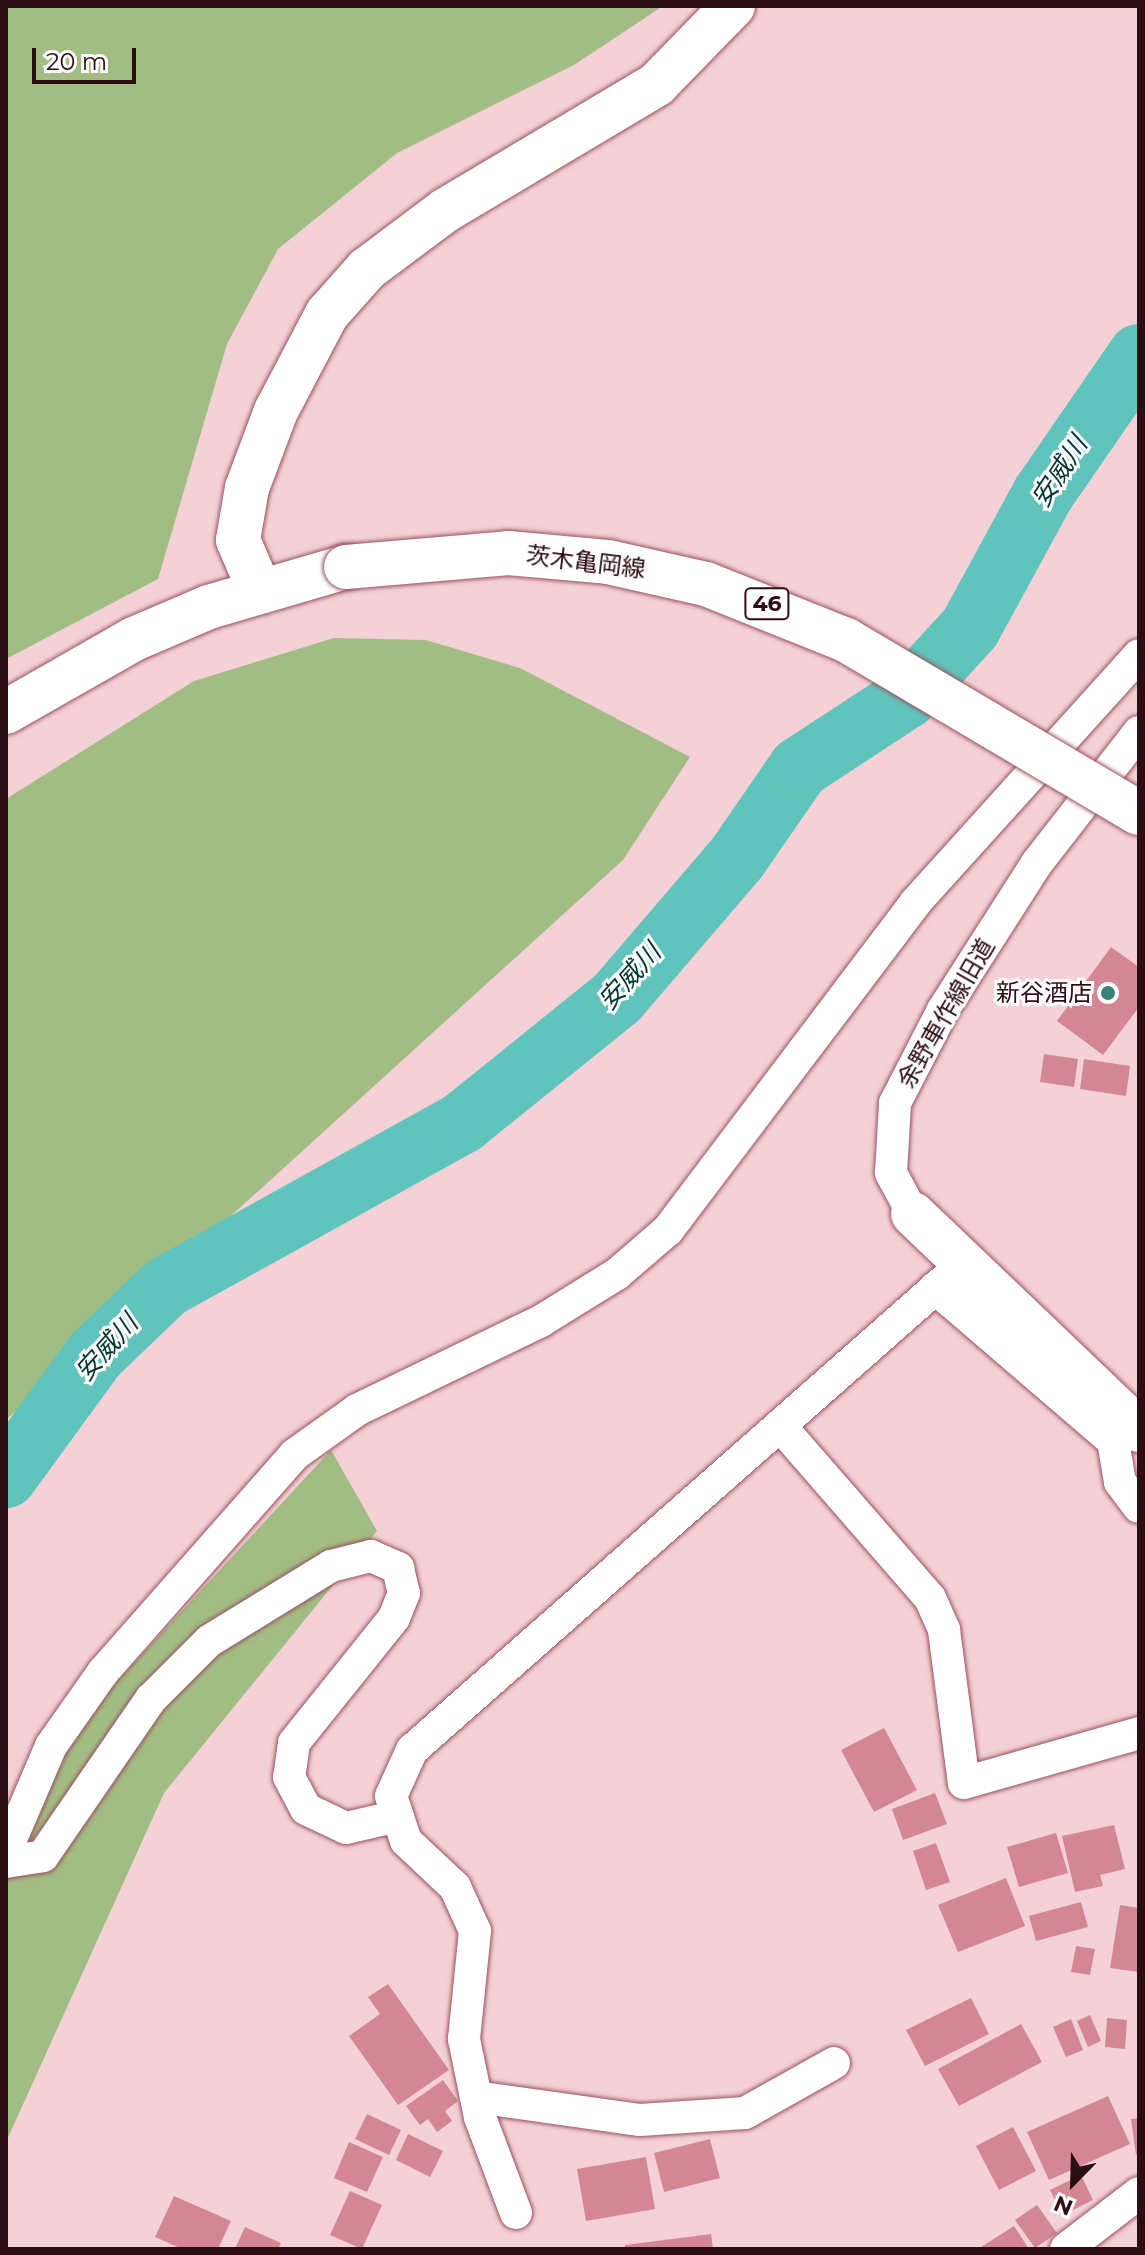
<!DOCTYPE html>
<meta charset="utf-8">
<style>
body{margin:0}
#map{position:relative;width:1145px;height:2255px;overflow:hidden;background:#f4d1d6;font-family:Montserrat,"Noto Sans JP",sans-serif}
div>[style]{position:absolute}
.green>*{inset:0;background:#a2bd84}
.river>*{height:62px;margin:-31px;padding:0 31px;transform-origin:31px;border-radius:31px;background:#60c4bc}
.building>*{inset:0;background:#d38794}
.roads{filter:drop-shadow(0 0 2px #99505e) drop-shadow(0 0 2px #99505e)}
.street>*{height:32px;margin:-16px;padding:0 16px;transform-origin:16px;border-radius:16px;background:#fff}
.secondary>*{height:44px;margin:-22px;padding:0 22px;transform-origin:22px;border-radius:22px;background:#fff}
.primary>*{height:44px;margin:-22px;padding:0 22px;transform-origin:22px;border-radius:22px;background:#fff}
.bridges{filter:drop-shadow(0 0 2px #99505e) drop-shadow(0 0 2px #99505e)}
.primary-bridge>*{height:44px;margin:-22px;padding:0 22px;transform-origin:22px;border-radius:22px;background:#fff}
.dots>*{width:22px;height:22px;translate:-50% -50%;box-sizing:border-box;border:4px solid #fcfcfc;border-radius:50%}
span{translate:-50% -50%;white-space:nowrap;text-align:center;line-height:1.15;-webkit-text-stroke:6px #fcfcfc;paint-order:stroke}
.shield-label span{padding:2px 6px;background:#fcfcfc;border:2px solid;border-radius:6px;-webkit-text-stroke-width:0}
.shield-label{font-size:22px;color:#2b0e14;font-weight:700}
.street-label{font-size:24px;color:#2b0e14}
.poi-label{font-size:24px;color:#2b0e14}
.right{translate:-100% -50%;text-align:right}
.water-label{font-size:26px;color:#043633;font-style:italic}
.frame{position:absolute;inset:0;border:8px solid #2b0e14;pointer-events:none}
.north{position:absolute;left:1033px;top:2143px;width:80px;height:80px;-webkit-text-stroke:6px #fcfcfc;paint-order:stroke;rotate:203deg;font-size:22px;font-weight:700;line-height:32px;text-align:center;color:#2b0e14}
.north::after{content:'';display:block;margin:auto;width:28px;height:36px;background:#2b0e14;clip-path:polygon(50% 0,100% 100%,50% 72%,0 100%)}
.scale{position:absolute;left:32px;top:48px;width:104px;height:36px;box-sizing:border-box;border:4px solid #2b0e14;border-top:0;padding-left:10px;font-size:24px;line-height:28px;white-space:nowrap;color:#2b0e14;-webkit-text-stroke:6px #fcfcfc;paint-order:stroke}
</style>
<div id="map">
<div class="green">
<i style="clip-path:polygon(6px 6px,663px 6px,574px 65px,397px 153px,278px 249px,227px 344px,158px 579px,6px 659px)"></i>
<i style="clip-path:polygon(334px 638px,426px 640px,520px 668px,690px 757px,623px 860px,6px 1420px,6px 799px,194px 681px)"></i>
<i style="clip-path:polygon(331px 1450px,377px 1531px,164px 1793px,6px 2142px,6px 1859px,59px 1744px)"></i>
</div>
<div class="river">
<i style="left:6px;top:1477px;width:151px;rotate:-53.9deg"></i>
<i style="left:95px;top:1355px;width:98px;rotate:-43.8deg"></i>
<i style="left:166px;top:1287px;width:338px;rotate:-29deg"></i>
<i style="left:462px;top:1123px;width:199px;rotate:-38.9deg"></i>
<i style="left:617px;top:998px;width:184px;rotate:-49.4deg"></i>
<i style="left:737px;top:858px;width:109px;rotate:-55.4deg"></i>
<i style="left:799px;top:768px;width:128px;rotate:-33.2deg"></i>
<i style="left:906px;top:698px;width:95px;rotate:-47.6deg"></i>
<i style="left:970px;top:628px;width:153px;rotate:-61.4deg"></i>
<i style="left:1043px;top:494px;width:169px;rotate:-55.4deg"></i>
</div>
<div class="building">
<i style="clip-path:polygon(1111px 947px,1139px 967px,1139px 1007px,1103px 1055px,1057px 1021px)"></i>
<i style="clip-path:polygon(1044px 1054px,1078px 1059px,1074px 1087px,1040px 1082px)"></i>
<i style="clip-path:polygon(1084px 1059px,1130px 1066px,1126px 1096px,1080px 1089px)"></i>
<i style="clip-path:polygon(884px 1728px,917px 1790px,874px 1812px,841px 1750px)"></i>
<i style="clip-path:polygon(935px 1793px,947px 1824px,903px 1840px,892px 1809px)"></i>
<i style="clip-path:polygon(1114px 1825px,1125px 1869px,1100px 1875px,1103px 1886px,1075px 1892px,1062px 1836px)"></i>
<i style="clip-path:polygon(1056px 1833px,1068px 1873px,1019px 1887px,1007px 1847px)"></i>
<i style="clip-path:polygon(936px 1843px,950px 1882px,926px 1890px,913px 1851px)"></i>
<i style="clip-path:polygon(1006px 1878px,1025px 1926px,958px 1952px,938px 1905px)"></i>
<i style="clip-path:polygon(1081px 1902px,1088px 1927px,1036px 1941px,1029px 1916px)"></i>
<i style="clip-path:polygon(1120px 1905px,1139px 1908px,1139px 1972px,1110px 1968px)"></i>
<i style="clip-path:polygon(1076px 1946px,1095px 1949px,1090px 1975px,1071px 1972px)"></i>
<i style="clip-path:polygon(388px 1984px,449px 2070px,398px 2105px,349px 2036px,380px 2014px,368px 1997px)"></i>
<i style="clip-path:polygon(971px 1998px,989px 2034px,925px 2066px,906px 2030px)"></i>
<i style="clip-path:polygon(1090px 2015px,1101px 2041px,1088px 2047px,1077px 2021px)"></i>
<i style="clip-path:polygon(1107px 2018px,1127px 2020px,1125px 2049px,1105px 2047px)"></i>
<i style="clip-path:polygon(1071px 2019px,1083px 2050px,1066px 2057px,1053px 2027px)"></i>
<i style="clip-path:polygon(1021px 2024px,1042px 2062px,959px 2106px,938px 2069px)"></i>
<i style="clip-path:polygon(443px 2080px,458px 2101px,445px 2111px,452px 2121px,437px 2132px,428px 2119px,420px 2125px,406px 2106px)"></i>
<i style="clip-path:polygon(1108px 2096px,1130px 2144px,1049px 2180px,1027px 2132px)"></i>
<i style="clip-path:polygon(367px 2114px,401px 2130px,389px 2155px,355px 2139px)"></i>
<i style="clip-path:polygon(1139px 2118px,1139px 2154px,1136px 2155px,1131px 2119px)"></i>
<i style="clip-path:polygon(1013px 2127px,1036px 2171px,999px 2190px,976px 2146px)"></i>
<i style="clip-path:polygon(408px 2134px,443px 2151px,430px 2177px,396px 2160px)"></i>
<i style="clip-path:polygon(710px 2139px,720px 2178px,664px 2192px,654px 2153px)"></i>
<i style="clip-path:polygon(349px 2142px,383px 2157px,367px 2192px,334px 2178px)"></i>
<i style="clip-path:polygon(646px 2157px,655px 2209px,586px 2221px,577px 2169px)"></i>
<i style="clip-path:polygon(1081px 2175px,1093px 2200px,1063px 2215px,1050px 2190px)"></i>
<i style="clip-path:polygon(350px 2191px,382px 2205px,362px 2249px,330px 2235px)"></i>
<i style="clip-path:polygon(174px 2196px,231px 2221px,218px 2249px,182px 2249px,155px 2237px)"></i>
<i style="clip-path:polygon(1037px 2205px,1057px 2233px,1035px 2248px,1015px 2220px)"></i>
<i style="clip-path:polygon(1014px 2226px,1029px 2249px,978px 2249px)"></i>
<i style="clip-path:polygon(245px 2227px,281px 2243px,278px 2249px,235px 2249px)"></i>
<i style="clip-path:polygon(711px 2234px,713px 2249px,625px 2249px,625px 2245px)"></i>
</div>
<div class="roads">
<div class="street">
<i style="left:913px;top:1214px;width:47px;rotate:-118.2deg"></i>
<i style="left:891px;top:1173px;width:70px;rotate:-86.7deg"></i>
<i style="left:895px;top:1103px;width:105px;rotate:-62.7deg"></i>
<i style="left:943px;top:1010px;width:174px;rotate:-57.4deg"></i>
<i style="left:1037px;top:863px;width:166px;rotate:-52.1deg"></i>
<i style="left:935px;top:1288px;width:235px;rotate:40.7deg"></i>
<i style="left:1113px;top:1441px;width:42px;rotate:80.3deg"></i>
<i style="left:1120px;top:1482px;width:31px;rotate:53deg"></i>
<i style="left:782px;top:1428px;width:225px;rotate:49deg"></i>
<i style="left:930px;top:1598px;width:35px;rotate:66deg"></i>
<i style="left:944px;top:1630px;width:154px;rotate:82.6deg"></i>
<i style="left:964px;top:1783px;width:182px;rotate:-15.9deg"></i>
<i style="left:6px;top:1851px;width:114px;rotate:-66.8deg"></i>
<i style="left:51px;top:1746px;width:90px;rotate:-54.9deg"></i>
<i style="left:103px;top:1672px;width:289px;rotate:-48.6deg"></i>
<i style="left:294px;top:1455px;width:77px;rotate:-35.5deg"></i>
<i style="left:357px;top:1410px;width:204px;rotate:-25.8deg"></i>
<i style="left:541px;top:1321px;width:89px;rotate:-31.7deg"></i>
<i style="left:617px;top:1274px;width:67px;rotate:-40.8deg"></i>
<i style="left:668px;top:1230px;width:410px;rotate:-52.9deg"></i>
<i style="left:915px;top:903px;width:334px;rotate:-47.9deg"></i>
<i style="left:6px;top:1862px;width:37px;rotate:-9deg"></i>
<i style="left:43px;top:1856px;width:191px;rotate:-55.5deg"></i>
<i style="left:151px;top:1699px;width:82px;rotate:-45deg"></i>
<i style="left:209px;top:1641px;width:143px;rotate:-31.6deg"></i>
<i style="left:331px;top:1566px;width:41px;rotate:-14deg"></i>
<i style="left:371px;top:1556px;width:30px;rotate:24deg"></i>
<i style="left:398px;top:1568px;width:26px;rotate:77deg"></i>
<i style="left:404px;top:1593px;width:27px;rotate:112deg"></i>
<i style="left:394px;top:1618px;width:160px;rotate:128.7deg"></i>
<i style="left:294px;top:1743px;width:34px;rotate:98deg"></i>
<i style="left:289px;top:1777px;width:36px;rotate:62deg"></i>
<i style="left:306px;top:1809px;width:44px;rotate:25.4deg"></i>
<i style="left:346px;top:1828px;width:53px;rotate:-13deg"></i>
<i style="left:476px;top:2097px;width:166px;rotate:8deg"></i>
<i style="left:640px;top:2120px;width:105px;rotate:-3.8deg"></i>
<i style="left:745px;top:2113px;width:102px;rotate:-29.3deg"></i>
<i style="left:516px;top:2213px;width:103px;rotate:-110.6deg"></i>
<i style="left:480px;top:2117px;width:80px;rotate:-101.6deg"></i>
<i style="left:464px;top:2039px;width:109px;rotate:-84.2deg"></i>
<i style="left:475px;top:1931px;width:48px;rotate:-114.4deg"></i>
<i style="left:455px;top:1887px;width:67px;rotate:-136.8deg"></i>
<i style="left:406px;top:1841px;width:47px;rotate:-108.4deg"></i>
<i style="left:391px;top:1796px;width:51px;rotate:-65.5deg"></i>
<i style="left:412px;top:1750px;width:735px;rotate:-41.41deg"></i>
<i style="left:1066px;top:2249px;width:92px;rotate:-37.5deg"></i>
</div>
<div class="secondary">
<i style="left:259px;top:589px;width:53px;rotate:-113.2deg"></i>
<i style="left:238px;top:540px;width:53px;rotate:-80.2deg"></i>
<i style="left:247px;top:488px;width:82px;rotate:-69.4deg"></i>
<i style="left:276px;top:411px;width:110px;rotate:-62.3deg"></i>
<i style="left:327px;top:314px;width:60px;rotate:-48.4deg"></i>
<i style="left:367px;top:269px;width:99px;rotate:-36.8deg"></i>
<i style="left:446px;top:210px;width:246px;rotate:-30.8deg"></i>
<i style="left:657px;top:84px;width:109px;rotate:-45.7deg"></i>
<i style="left:913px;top:1214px;width:313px;rotate:43.7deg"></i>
</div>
<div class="primary">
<i style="left:6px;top:712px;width:147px;rotate:-29.7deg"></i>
<i style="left:134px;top:639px;width:82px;rotate:-23.1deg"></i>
<i style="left:209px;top:607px;width:143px;rotate:-16.3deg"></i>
</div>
</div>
<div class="bridges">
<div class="primary-bridge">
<i style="left:346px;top:567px;width:163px;rotate:-4.9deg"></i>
<i style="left:508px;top:553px;width:100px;rotate:5.1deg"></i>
<i style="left:608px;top:562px;width:100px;rotate:12.7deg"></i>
<i style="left:706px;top:584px;width:151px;rotate:21.8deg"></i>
<i style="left:846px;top:640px;width:340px;rotate:30.6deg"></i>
</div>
</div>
<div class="dots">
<i style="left:1108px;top:993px;background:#3a817c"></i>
</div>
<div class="shield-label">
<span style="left:767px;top:604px">46</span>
</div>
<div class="street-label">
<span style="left:586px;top:562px;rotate:7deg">茨木亀岡線</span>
<span style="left:946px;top:1013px;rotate:-60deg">余野車作線旧道</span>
</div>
<div class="poi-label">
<span class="right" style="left:1092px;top:993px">新谷酒店</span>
</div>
<div class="water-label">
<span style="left:1060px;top:472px;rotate:-57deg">安威川</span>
<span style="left:630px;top:977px;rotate:-48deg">安威川</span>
<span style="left:107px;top:1348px;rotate:-48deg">安威川</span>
</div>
<div class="frame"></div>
<div class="north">N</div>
<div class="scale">20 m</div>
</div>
